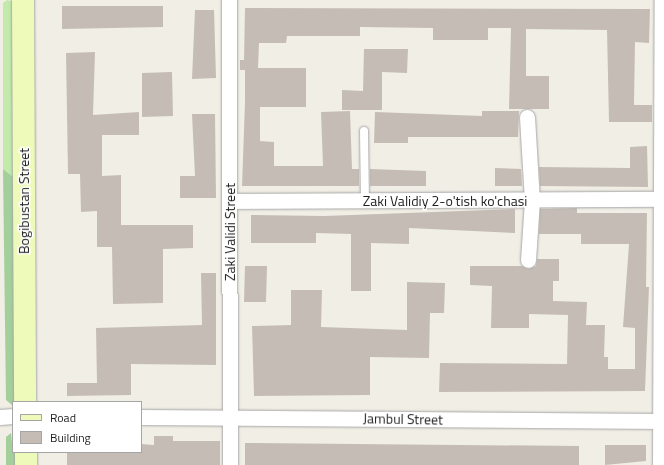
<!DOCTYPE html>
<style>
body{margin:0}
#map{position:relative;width:664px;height:465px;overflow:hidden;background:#f0eee5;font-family:"Titillium Web",sans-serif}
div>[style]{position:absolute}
.grass>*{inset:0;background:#c2eaab}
.forest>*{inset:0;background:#a3cf9a}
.building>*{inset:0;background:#c5bdb5}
.roads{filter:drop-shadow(0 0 1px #a6a6a6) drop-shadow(0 0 1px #a6a6a6)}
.lane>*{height:8px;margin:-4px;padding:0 4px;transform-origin:4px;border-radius:4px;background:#fff}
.street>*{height:15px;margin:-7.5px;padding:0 7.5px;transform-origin:7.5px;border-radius:7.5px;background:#fff}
.secondary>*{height:22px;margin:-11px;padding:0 11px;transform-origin:11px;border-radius:11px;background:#eefaba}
span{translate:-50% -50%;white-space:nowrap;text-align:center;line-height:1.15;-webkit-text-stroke:3px #fff;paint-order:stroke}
.street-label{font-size:14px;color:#1f1f1f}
.legend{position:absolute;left:12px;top:401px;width:130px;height:52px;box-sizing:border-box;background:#fff;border:1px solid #a5a5a5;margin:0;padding:5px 7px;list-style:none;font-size:12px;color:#1f1f1f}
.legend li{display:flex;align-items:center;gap:8px;height:20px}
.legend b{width:20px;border:1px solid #a5a5a5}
</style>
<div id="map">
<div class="grass">
<i style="clip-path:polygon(7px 0,16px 3px,17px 180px,3px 169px,3px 3px)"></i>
</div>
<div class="forest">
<i style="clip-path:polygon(3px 169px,17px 180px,15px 402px,12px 405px,6px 400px)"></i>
<i style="clip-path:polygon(11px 433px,13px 452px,17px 452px,17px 465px,6px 465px,6px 437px)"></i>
</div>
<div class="building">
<i style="clip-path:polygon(62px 6px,163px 6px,163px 27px,62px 29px)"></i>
<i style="clip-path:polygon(245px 8px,650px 9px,649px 43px,635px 42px,634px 105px,652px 105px,652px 122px,609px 122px,607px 30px,526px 29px,526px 76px,549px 76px,549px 109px,509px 109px,511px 28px,488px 28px,488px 40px,433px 40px,433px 28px,360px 27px,360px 36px,287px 36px,286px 43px,259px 43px,258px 68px,306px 68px,306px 107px,260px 107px,260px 141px,274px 142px,274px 166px,323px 166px,321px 112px,350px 111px,352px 169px,359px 169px,359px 186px,242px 186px,245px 102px,245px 70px,240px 70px,240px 60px,244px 60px)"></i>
<i style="clip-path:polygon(195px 10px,214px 10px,216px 78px,192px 79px)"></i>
<i style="clip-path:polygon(364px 49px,408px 49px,407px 73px,382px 72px,382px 110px,342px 110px,342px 90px,363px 91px)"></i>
<i style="clip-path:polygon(95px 52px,93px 115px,139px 112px,139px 135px,102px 135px,102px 176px,121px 175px,121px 225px,193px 225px,193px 248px,163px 249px,163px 303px,113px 304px,112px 247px,97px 247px,97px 211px,81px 212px,80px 174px,68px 174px,66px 53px)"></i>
<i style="clip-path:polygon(172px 72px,173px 116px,142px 117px,142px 73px)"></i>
<i style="clip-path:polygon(482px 111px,519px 111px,518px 137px,408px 137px,408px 143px,374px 143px,375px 112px,482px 116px)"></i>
<i style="clip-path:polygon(192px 114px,215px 114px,216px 198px,180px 198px,180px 176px,195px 176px)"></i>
<i style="clip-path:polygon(647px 146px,648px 187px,540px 186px,539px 167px,630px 168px,630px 147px)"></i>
<i style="clip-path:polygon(495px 168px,521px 169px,522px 186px,495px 186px)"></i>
<i style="clip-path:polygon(370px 169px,426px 171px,426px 186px,370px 186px)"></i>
<i style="clip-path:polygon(577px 208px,577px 213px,647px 213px,646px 287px,649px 287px,645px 391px,439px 392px,440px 363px,567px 364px,568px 315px,529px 314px,529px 328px,491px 328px,492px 286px,470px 285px,470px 266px,522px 266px,528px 269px,536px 266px,537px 259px,559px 259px,559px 281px,553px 281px,553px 301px,587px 302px,586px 325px,605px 325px,604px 357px,608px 357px,608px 369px,635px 369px,635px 328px,623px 327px,629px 244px,581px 244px,581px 234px,539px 234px,540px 209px)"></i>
<i style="clip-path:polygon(515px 209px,515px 233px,409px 228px,409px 244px,371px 243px,371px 291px,351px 291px,351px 234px,316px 233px,316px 243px,251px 243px,251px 215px,324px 216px)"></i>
<i style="clip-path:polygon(245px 266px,267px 266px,266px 302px,244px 302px)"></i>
<i style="clip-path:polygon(201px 273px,216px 273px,216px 365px,131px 364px,131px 395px,67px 396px,67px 383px,97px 383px,96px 328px,202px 325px)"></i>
<i style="clip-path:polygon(407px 282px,445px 283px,444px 313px,430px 313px,429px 358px,370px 357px,370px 395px,254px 396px,252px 326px,291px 325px,291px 290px,322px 290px,321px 327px,407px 330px)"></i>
<i style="clip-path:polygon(154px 436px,173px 436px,173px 441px,220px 441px,220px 465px,67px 465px,67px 452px,141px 452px,141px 444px,154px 445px)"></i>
<i style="clip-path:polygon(245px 443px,579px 446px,579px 465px,245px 465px)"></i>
<i style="clip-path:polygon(605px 445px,646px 445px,646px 461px,605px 465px)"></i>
</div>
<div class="roads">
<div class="lane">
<i style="left:364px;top:131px;width:70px;rotate:89.2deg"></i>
</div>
<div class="street">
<i style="left:229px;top:0;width:465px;rotate:89.9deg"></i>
<i style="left:527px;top:117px;width:83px;rotate:86.6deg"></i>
<i style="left:532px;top:200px;width:60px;rotate:93.8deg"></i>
<i style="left:230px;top:201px;width:430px;rotate:-0.3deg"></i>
<i style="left:0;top:417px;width:13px;rotate:-4deg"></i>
<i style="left:141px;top:417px;width:523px;rotate:0.44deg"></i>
<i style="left:660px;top:465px;width:465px;rotate:-89.8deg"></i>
</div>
<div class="secondary">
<i style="left:23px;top:0;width:402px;rotate:89.7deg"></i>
<i style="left:26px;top:452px;width:13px;rotate:90deg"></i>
</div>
</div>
<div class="street-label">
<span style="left:24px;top:201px;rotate:-90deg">Bogibustan Street</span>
<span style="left:445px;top:201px">Zaki Validiy 2-o'tish ko'chasi</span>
<span style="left:230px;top:232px;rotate:-90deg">Zaki Validi Street</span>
<span style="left:403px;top:419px;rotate:1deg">Jambul Street</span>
</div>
<ul class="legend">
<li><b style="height:5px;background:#eefaba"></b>Road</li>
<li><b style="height:11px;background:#c5bdb5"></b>Building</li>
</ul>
</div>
